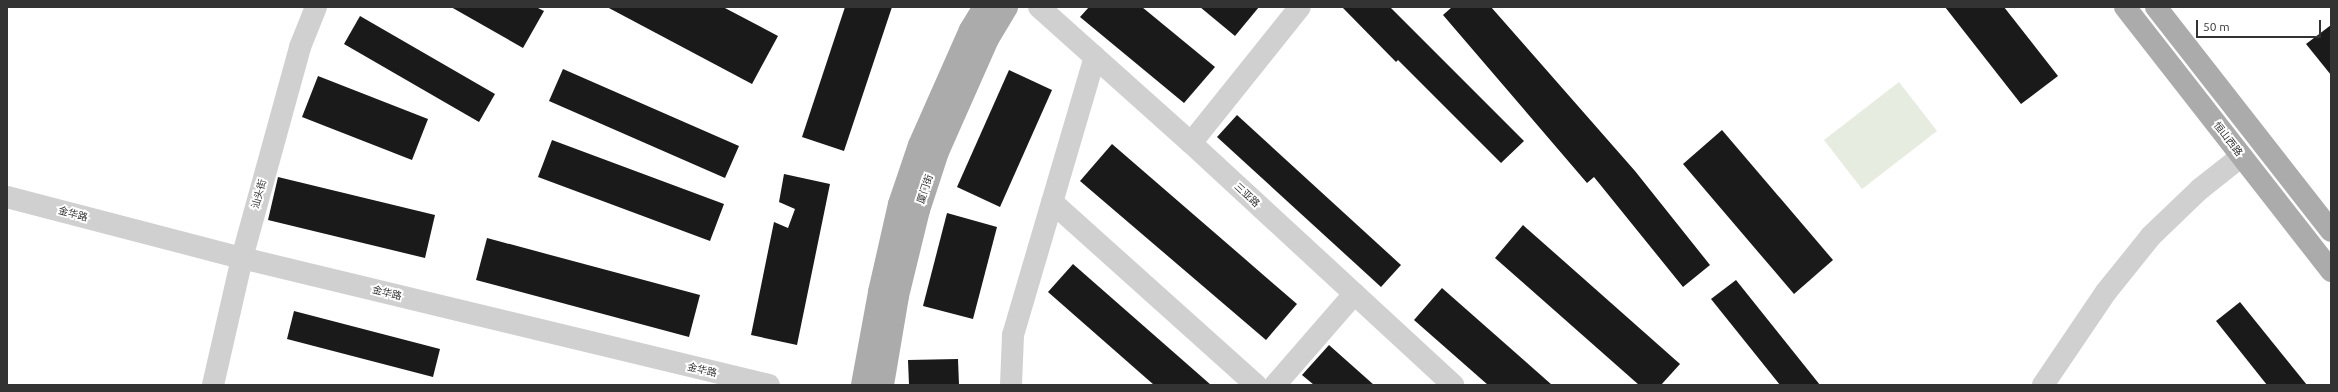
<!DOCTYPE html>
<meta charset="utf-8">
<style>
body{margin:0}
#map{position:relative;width:2338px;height:392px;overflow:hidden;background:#fff;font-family:Ubuntu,"Noto Sans SC",sans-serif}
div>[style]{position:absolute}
.green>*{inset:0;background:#e6ecdf}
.building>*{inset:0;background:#1a1a1a}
.minor>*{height:22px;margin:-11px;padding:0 11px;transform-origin:11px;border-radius:11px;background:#d0d0d0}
.major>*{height:22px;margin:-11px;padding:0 11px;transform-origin:11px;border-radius:11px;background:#ababab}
span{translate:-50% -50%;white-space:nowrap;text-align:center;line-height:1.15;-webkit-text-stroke:4px #fff;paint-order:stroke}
.street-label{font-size:10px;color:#333}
.frame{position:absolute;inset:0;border:8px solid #333;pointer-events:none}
.scale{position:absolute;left:2196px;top:20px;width:125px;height:18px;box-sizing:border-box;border:2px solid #333;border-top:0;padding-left:5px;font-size:12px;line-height:14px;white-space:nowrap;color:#333;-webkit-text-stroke:3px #fff;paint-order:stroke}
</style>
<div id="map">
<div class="green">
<i style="clip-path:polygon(1899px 82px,1937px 131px,1862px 189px,1824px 140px)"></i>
</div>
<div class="building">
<i style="clip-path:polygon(451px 7px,536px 7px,544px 11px,523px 48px)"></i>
<i style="clip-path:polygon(607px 7px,723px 7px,778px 36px,752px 84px)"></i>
<i style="clip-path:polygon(845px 7px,892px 7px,844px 151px,802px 137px)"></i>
<i style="clip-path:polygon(1089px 7px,1142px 7px,1215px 67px,1184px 103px,1080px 17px)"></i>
<i style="clip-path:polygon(1200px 7px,1259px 7px,1235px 36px)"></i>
<i style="clip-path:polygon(1342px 7px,1390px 7px,1524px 141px,1501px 163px,1398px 60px,1396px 62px)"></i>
<i style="clip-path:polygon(1452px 7px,1491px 7px,1635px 171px,1710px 265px,1683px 287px,1594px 177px,1587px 183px,1443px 15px)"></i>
<i style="clip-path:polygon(1945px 7px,2004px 7px,2058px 76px,2021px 104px)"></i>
<i style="clip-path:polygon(360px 16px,495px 94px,479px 122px,344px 44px)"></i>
<i style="clip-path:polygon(2331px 25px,2331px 75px,2306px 44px)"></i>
<i style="clip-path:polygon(563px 69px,739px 146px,725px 178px,549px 101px)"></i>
<i style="clip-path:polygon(1009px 70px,1052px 90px,1000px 207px,957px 187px)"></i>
<i style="clip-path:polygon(318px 76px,428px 119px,412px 160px,302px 117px)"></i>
<i style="clip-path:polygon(1237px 115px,1401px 265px,1381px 287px,1217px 137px)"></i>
<i style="clip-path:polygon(1722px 130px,1833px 260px,1794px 294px,1683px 164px)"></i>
<i style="clip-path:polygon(552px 140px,724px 204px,710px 241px,538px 177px)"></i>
<i style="clip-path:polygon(1112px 144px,1297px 304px,1266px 340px,1080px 181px)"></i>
<i style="clip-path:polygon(784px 174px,830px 184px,797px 345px,751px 335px,774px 222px,788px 228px,795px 209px,779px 202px)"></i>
<i style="clip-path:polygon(278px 177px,435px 215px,425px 258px,268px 220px)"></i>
<i style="clip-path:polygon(947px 213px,997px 227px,973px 319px,923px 306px)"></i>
<i style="clip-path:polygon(1523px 225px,1680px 364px,1661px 385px,1639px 385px,1495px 258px)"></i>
<i style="clip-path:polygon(487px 238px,700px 295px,689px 337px,476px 280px)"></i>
<i style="clip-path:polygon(1073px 264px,1211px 385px,1154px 385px,1048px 292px)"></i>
<i style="clip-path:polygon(1736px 280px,1820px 385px,1780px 385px,1711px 299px)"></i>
<i style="clip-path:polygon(1442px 288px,1552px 385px,1488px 385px,1414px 320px)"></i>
<i style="clip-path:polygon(2240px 302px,2307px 385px,2267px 385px,2216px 321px)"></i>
<i style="clip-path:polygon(294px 311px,440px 349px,433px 377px,287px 339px)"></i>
<i style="clip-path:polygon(1329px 345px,1374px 385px,1314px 385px,1302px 375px)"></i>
<i style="clip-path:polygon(958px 359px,959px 385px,909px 385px,908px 360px)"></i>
</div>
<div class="minor">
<i style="left:1039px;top:7px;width:204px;rotate:41.8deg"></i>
<i style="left:1191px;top:143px;width:357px;rotate:42.7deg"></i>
<i style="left:1191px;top:143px;width:174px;rotate:-51.3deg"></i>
<i style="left:7px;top:197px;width:243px;rotate:14.6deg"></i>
<i style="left:242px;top:258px;width:542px;rotate:13.55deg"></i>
<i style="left:1052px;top:202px;width:274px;rotate:41.9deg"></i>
<i style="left:213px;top:385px;width:130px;rotate:-77.1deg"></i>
<i style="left:242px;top:258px;width:219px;rotate:-74.6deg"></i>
<i style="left:300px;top:47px;width:43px;rotate:-68.2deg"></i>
<i style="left:1011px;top:385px;width:50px;rotate:-87.7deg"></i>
<i style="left:1013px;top:335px;width:290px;rotate:-73.6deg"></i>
<i style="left:1275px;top:385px;width:121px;rotate:-49deg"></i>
<i style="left:2043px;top:385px;width:112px;rotate:-55.9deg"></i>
<i style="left:2106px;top:292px;width:72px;rotate:-51.2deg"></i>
<i style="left:2151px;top:236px;width:68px;rotate:-43.8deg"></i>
<i style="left:2200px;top:189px;width:53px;rotate:-38.2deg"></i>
</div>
<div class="major">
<i style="left:2125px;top:7px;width:335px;rotate:52deg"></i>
<i style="left:2156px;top:7px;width:284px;rotate:52deg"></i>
<i style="left:862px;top:385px;width:95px;rotate:-79.6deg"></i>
<i style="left:879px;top:292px;width:90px;rotate:-77.2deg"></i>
<i style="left:899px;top:204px;width:62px;rotate:-71.3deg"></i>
<i style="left:919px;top:145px;width:126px;rotate:-66.1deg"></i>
<i style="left:970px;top:30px;width:27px;rotate:-59deg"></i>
<i style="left:883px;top:385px;width:90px;rotate:-80.4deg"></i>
<i style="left:898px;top:296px;width:89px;rotate:-76.3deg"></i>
<i style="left:919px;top:210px;width:61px;rotate:-71.9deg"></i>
<i style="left:938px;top:152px;width:124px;rotate:-66.1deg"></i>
<i style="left:988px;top:39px;width:37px;rotate:-59deg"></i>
</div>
<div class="street-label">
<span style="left:2228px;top:139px;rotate:52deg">恒山西路</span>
<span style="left:925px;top:189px;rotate:-72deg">厦门街</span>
<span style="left:259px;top:194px;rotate:-75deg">汕头街</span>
<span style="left:1247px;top:195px;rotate:43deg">三亚路</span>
<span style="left:73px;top:214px;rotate:15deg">金华路</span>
<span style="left:387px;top:293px;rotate:14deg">金华路</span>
<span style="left:702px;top:370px;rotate:13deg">金华路</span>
</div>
<div class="frame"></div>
<div class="scale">50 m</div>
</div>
